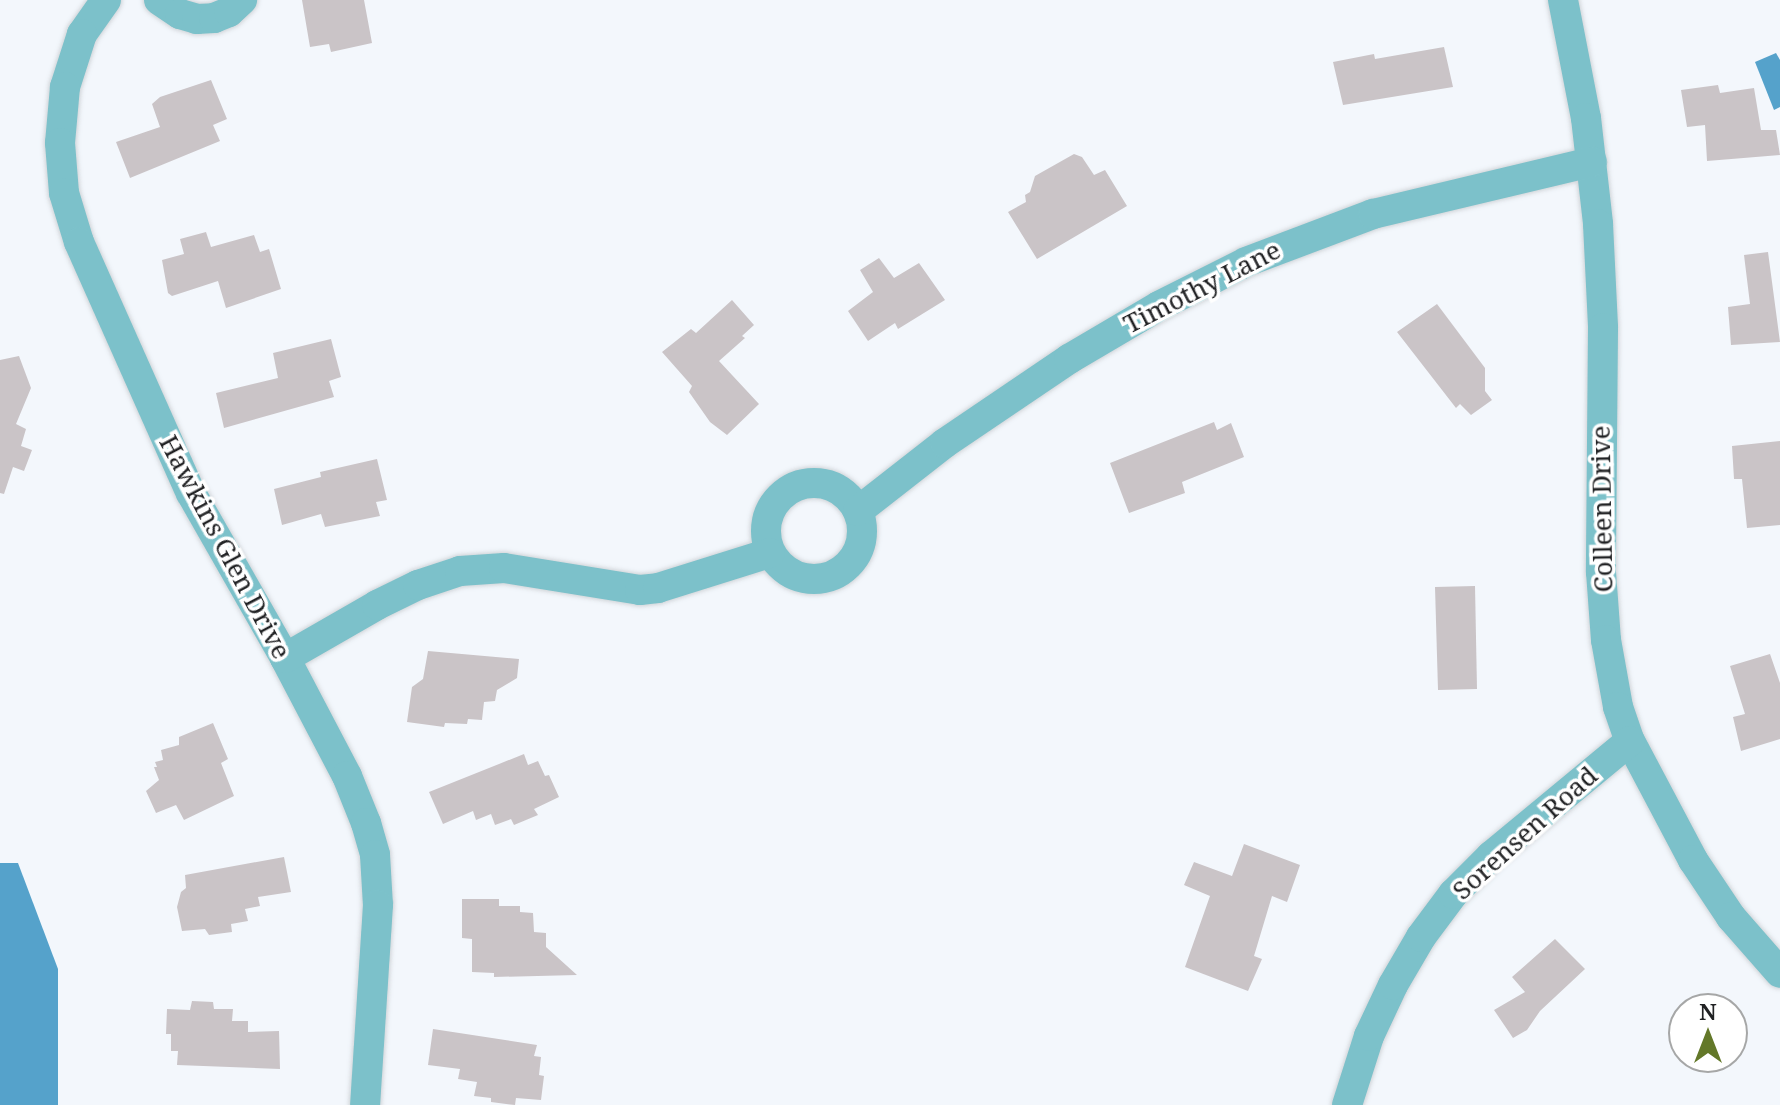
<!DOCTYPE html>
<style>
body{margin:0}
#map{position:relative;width:1780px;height:1105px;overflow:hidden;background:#f3f7fc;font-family:"Noto Serif",serif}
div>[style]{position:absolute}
.water>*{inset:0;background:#55a2cb}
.building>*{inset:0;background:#cac4c7}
.roads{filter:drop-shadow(0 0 2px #d1d5d9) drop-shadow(0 0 2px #d1d5d9)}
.minor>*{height:30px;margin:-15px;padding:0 15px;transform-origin:15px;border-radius:15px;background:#7cc1ca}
.minor>.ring{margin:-15px;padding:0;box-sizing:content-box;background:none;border:30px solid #7cc1ca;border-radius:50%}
span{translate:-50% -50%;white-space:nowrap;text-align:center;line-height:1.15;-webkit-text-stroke:7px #fff;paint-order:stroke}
.street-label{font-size:26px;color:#212224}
.north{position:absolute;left:1668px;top:993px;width:80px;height:80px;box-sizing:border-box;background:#fff;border:2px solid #a6a7a7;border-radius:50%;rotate:0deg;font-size:22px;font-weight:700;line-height:32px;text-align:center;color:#212224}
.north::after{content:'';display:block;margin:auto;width:28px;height:36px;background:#637829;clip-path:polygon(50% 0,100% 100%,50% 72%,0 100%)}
</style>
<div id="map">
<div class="water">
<i style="clip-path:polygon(1776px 53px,1780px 60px,1780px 107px,1774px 110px,1755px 62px)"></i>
<i style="clip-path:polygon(0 863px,18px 863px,58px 969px,58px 1105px,0 1105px)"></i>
</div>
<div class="building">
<i style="clip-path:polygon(302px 0,364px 0,372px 43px,331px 52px,329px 44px,310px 47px)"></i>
<i style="clip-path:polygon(1444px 47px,1453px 87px,1343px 105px,1333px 62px,1374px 54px,1375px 59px)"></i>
<i style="clip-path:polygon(211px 80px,227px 119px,213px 125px,220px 141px,130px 178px,116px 142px,160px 127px,152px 104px,160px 97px)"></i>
<i style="clip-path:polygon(1718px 85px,1720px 93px,1754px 88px,1761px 130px,1776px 130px,1780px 155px,1707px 161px,1705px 125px,1687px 127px,1681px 90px)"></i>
<i style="clip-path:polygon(1074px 154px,1082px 157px,1094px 175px,1105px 170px,1127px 206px,1037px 259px,1008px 212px,1026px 202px,1025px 195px,1030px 192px,1035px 176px)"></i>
<i style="clip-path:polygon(206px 232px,211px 247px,254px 235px,260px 252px,269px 249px,281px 289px,226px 308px,218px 281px,172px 296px,168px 293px,162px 260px,184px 254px,180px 239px)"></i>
<i style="clip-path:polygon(1768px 252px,1780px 342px,1731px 345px,1728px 307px,1750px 304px,1744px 255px)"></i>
<i style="clip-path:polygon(879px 258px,894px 278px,919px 263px,945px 300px,898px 329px,895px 323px,868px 341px,848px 311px,873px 292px,860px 270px)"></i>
<i style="clip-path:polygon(732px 300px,754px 325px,742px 336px,745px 338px,719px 361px,759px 404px,727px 435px,710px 422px,689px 392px,692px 386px,662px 352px,691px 329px,696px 333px)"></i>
<i style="clip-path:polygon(1437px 304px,1485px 368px,1485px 391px,1492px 400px,1471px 415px,1460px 404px,1456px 408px,1397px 332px)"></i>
<i style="clip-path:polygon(331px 339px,341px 377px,329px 381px,334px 397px,224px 428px,216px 393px,278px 378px,273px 353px)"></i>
<i style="clip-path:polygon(19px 356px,31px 388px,16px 424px,26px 429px,21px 446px,32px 450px,24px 471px,13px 467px,4px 494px,0 493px,0 360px)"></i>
<i style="clip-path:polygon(1214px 422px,1217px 430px,1231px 423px,1244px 457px,1182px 482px,1185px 493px,1129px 513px,1110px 463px)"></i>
<i style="clip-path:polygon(1780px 441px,1780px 525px,1747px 528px,1742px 479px,1734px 479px,1732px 446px)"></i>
<i style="clip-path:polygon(377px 459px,387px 500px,376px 502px,380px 516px,325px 527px,321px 514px,282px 525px,274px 489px,321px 477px,320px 472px)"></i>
<i style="clip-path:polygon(1475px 586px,1477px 689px,1438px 690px,1435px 587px)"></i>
<i style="clip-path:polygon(428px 651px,519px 659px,517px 678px,497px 690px,495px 701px,484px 702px,482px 720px,468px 719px,467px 724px,445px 723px,444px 727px,407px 722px,412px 687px,423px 679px)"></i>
<i style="clip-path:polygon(1770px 654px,1780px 683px,1780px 739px,1741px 751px,1733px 717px,1745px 714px,1730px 666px)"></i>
<i style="clip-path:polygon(213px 723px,228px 759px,221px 763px,234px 796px,184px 820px,176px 805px,156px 813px,146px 791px,159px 780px,154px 767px,157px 767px,155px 762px,163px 760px,161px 750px,179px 745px,179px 737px)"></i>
<i style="clip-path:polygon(524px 754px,528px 765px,538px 761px,545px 776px,549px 775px,559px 797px,534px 809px,538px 815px,514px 825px,511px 819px,495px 825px,491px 814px,476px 820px,473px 811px,443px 824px,429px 792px)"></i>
<i style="clip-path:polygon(1244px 844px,1300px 865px,1287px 902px,1272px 896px,1254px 956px,1262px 959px,1248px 991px,1185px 967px,1210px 896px,1184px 885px,1194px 862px,1232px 876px)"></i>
<i style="clip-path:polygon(284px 857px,291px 892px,258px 897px,260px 906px,245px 909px,248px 921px,231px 924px,232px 932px,209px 935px,205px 929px,182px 931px,177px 907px,181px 892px,186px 888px,185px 875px)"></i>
<i style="clip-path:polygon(462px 899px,499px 899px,499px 906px,520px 906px,520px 912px,533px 913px,534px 932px,546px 933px,546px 947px,577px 975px,494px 977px,494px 973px,472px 972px,472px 939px,462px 938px)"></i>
<i style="clip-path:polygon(1555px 939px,1585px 969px,1540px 1011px,1527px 1030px,1513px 1038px,1494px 1010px,1525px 992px,1512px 977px)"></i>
<i style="clip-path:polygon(192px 1001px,213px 1002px,214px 1009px,233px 1009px,232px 1021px,248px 1021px,248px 1032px,279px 1031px,280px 1069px,177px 1065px,178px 1051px,171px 1051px,171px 1034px,166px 1034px,167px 1009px,190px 1010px)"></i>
<i style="clip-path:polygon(433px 1029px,537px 1045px,534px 1056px,541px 1057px,539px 1075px,544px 1076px,541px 1100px,516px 1098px,515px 1105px,491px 1102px,491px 1098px,474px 1096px,477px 1082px,458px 1079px,460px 1069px,428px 1065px)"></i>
</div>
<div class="roads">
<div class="minor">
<i style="left:106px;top:0;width:42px;rotate:125.2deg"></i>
<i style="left:82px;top:34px;width:56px;rotate:107.8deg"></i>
<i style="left:65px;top:87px;width:56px;rotate:95.1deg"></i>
<i style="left:60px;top:143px;width:50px;rotate:85.4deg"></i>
<i style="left:64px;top:193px;width:51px;rotate:73deg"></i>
<i style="left:79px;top:242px;width:275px;rotate:66deg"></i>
<i style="left:191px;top:493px;width:190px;rotate:60.3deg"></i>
<i style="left:285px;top:658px;width:133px;rotate:62.3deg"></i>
<i style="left:347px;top:776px;width:51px;rotate:68deg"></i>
<i style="left:366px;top:823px;width:33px;rotate:74deg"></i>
<i style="left:375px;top:855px;width:50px;rotate:86.6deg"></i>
<i style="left:378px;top:905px;width:200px;rotate:93.7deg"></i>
<i style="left:159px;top:0;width:25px;rotate:34deg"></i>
<i style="left:180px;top:14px;width:18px;rotate:16deg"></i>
<i style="left:197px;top:19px;width:17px;rotate:-3deg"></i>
<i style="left:214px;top:18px;width:16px;rotate:-22deg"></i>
<i style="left:229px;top:12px;width:18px;rotate:-43deg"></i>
<i style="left:1563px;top:0;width:120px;rotate:79deg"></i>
<i style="left:1586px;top:118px;width:107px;rotate:83.5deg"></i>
<i style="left:1598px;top:224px;width:104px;rotate:87.2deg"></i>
<i style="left:1603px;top:328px;width:244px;rotate:90.5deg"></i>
<i style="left:1601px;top:572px;width:68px;rotate:85.8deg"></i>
<i style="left:1606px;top:640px;width:68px;rotate:79.8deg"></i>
<i style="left:1618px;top:707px;width:36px;rotate:71deg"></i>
<i style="left:1630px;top:741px;width:135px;rotate:62.1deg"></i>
<i style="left:1693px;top:860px;width:69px;rotate:56.3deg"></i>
<i style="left:1731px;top:917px;width:74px;rotate:48.8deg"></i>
<i class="ring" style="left:766px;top:483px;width:66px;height:66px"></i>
<i style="left:858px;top:511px;width:110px;rotate:-38deg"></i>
<i style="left:945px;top:443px;width:150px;rotate:-34.1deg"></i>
<i style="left:1069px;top:359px;width:104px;rotate:-30.5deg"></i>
<i style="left:1159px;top:306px;width:97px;rotate:-26.8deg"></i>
<i style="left:1246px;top:262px;width:136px;rotate:-20.7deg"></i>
<i style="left:1373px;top:214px;width:225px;rotate:-13.4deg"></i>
<i style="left:285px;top:658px;width:106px;rotate:-29.9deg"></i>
<i style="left:377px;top:605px;width:46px;rotate:-26deg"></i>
<i style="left:418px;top:585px;width:44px;rotate:-18.4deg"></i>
<i style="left:460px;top:571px;width:44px;rotate:-3.9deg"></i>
<i style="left:504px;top:568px;width:138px;rotate:9.2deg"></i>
<i style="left:640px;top:590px;width:18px;rotate:-6deg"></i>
<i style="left:658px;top:588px;width:117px;rotate:-17.4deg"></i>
<i style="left:1347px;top:1105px;width:72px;rotate:-72.3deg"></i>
<i style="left:1369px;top:1036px;width:56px;rotate:-64.8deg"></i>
<i style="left:1393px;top:985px;width:56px;rotate:-59.7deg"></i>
<i style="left:1421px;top:937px;width:54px;rotate:-53.3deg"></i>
<i style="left:1453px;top:894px;width:54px;rotate:-45deg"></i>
<i style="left:1491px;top:856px;width:180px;rotate:-39.6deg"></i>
</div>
</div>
<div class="street-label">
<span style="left:1202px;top:287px;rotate:-27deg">Timothy Lane</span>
<span style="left:1602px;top:509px;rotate:-91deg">Colleen Drive</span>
<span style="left:225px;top:547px;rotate:62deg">Hawkins Glen Drive</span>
<span style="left:1525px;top:833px;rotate:-42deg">Sorensen Road</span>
</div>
<div class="north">N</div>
</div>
